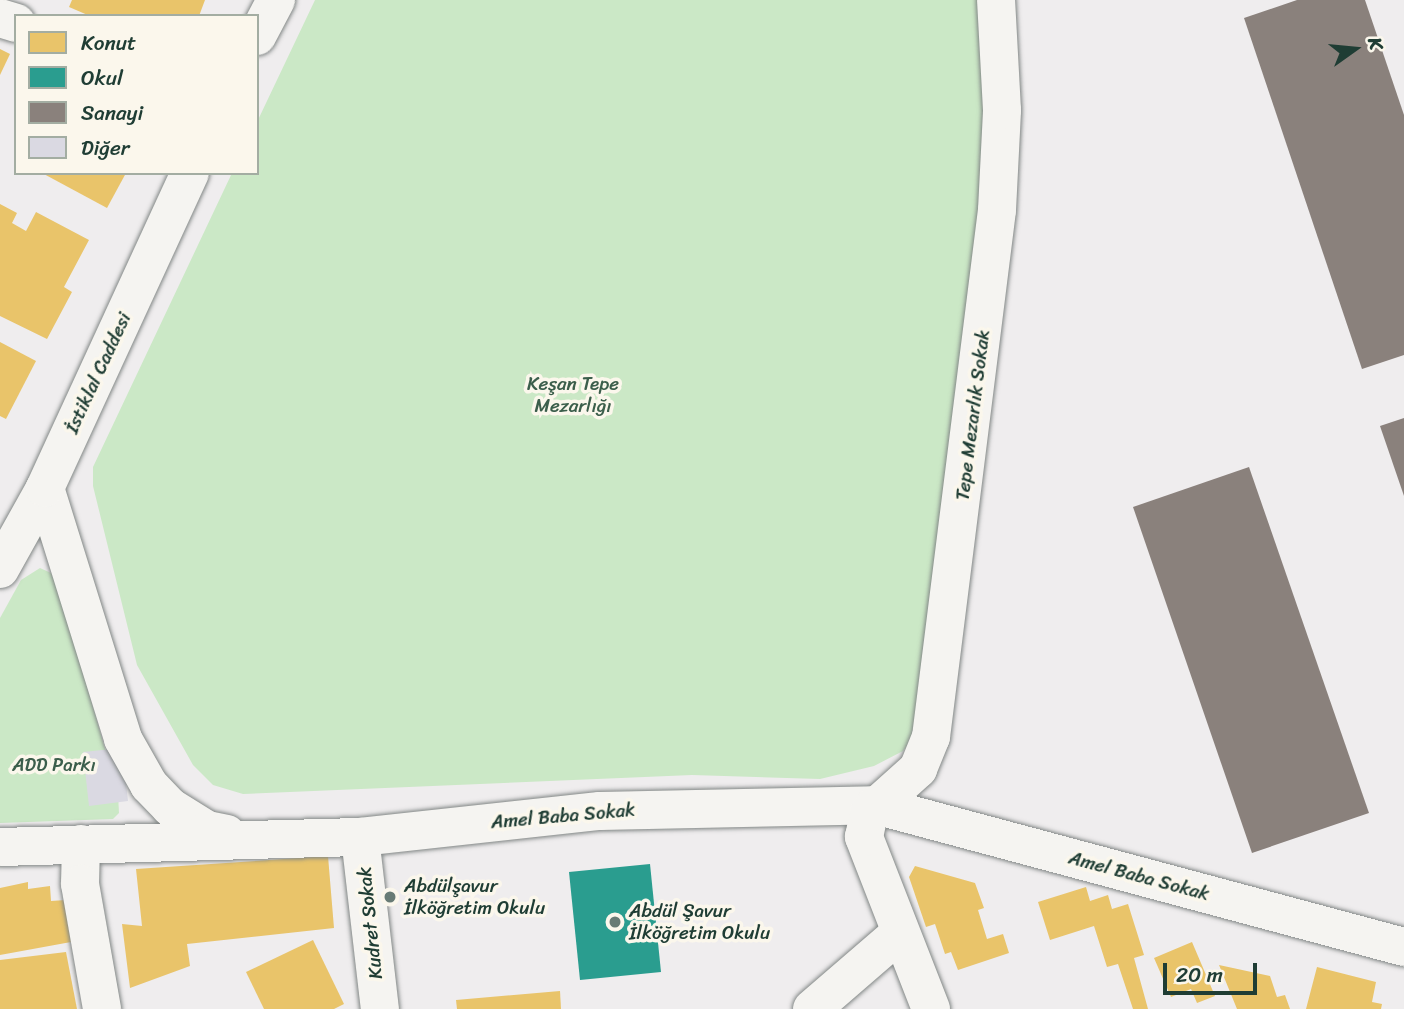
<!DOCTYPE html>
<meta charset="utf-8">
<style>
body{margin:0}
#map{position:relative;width:1404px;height:1009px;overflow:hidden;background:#efedee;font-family:Sriracha,sans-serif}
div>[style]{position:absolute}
.green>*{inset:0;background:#cbe8c6}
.homes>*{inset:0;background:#e9c46a}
.schools>*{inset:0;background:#2a9d8f}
.industry>*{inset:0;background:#8a817c}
.building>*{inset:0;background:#dad9e2}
.roads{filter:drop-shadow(0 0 2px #828786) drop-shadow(0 0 2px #828786)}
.street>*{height:38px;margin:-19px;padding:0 19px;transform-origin:19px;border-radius:19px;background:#f5f4f1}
.secondary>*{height:38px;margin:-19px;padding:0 19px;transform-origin:19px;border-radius:19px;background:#f5f4f1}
.dots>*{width:19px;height:19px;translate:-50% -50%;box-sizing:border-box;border:4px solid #fbf7ec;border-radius:50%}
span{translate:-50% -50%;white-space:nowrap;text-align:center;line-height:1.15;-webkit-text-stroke:7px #fbf7ec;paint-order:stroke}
.street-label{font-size:19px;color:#1f3d34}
.park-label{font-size:19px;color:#3b5e4b}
.poi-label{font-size:19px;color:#1f3d34}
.left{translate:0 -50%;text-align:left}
.legend{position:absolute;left:14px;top:14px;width:245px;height:161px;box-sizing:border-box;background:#fbf7ec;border:2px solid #a3ada2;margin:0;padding:9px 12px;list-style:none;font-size:21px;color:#1f3d34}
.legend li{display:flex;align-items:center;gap:14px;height:35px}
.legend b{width:35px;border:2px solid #a3ada2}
.north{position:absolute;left:1320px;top:14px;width:70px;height:70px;-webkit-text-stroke:5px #fbf7ec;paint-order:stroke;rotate:75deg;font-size:19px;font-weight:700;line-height:28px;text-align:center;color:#1f3d34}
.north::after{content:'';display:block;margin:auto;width:24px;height:32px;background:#1f3d34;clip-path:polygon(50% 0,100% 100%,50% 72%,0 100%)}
.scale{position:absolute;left:1163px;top:963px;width:94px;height:32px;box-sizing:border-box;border:4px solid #1f3d34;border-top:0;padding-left:9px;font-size:21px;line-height:24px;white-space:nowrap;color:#1f3d34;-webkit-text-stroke:5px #fbf7ec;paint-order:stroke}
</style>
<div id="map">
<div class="green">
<i style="clip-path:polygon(315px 0,981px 0,988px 146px,919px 730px,903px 751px,874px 766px,820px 779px,692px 775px,243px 794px,213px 785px,193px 765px,137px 665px,93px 486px,93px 467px,232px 173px,257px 173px,257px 122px)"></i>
<i style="clip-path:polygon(40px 568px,51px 573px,58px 585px,118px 794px,119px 813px,113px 819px,0 823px,0 618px,21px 580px)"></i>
</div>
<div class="homes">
<i style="clip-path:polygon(72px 0,205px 0,199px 16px,90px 16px,69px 7px)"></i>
<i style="clip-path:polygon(0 49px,10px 54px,0 75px)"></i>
<i style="clip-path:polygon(42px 173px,126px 173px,107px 208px)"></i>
<i style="clip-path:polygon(0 204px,17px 213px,12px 223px,26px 231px,36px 212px,89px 240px,64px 287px,72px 292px,47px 339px,0 316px)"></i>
<i style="clip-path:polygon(0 342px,36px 361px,6px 419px,0 416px)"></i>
<i style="clip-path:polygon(328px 856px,334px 928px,187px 944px,190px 966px,130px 988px,122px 924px,142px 926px,136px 869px)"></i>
<i style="clip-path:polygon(915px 866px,975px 883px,984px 908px,978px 910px,987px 939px,1003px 934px,1009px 953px,958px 970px,951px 952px,945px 954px,935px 924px,926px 927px,909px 877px)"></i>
<i style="clip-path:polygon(28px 882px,28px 889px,50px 886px,51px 901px,66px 900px,71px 942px,0 955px,0 888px)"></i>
<i style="clip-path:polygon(1086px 887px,1090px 901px,1108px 895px,1112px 909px,1128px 904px,1144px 955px,1134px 958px,1148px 1009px,1133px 1009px,1118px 964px,1107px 967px,1094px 926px,1050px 940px,1038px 902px)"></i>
<i style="clip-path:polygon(313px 940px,344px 1004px,334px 1009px,264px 1009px,246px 972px)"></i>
<i style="clip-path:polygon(1192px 942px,1215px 996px,1197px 1003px,1191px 989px,1171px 997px,1154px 958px)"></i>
<i style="clip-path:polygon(66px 952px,77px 1009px,0 1009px,0 960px)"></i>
<i style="clip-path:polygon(1219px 965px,1270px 976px,1277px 997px,1285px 995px,1290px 1009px,1237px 1009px)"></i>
<i style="clip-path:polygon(1317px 967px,1376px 982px,1372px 1002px,1382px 1004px,1381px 1009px,1306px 1009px)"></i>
<i style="clip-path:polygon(560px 991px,561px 1009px,457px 1009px,456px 1000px)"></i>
</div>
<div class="schools">
<i style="clip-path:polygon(650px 864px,661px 972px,580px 980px,569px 872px)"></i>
</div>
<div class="industry">
<i style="clip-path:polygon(1297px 0,1365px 0,1404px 115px,1404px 355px,1362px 369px,1244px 18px)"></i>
<i style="clip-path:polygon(1404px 418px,1404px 496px,1380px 426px)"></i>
<i style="clip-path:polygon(1249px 467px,1369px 813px,1252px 853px,1133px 507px)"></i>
</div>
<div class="building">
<i style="clip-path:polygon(122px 748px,128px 801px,89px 806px,83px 752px)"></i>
</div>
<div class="roads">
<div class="street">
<i style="left:0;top:18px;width:17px;rotate:17deg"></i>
<i style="left:45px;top:488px;width:263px;rotate:72.7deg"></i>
<i style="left:123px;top:739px;width:53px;rotate:60.5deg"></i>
<i style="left:149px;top:785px;width:30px;rotate:46deg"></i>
<i style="left:170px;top:807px;width:44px;rotate:31.9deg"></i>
<i style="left:207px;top:830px;width:20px;rotate:11deg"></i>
<i style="left:360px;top:837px;width:173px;rotate:83.4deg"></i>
<i style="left:81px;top:844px;width:40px;rotate:91.4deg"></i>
<i style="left:80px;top:884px;width:127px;rotate:80deg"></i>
<i style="left:0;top:847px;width:360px;rotate:-1.6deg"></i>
<i style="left:360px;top:837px;width:241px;rotate:-6.2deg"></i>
<i style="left:600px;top:811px;width:275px;rotate:-1.2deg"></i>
<i style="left:875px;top:805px;width:548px;rotate:15.03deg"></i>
<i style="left:812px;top:1009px;width:116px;rotate:-40.8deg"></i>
<i style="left:931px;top:1009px;width:185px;rotate:-111.3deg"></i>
<i style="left:864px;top:837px;width:25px;rotate:-78deg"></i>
<i style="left:869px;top:813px;width:66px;rotate:-41.9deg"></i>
<i style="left:918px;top:769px;width:35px;rotate:-68deg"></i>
<i style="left:931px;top:737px;width:531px;rotate:-82.86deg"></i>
<i style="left:997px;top:210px;width:100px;rotate:-87.1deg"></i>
<i style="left:1002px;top:110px;width:110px;rotate:-93.1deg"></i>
</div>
<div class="secondary">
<i style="left:257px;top:36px;width:41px;rotate:-62.2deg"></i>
<i style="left:0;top:569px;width:93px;rotate:-60.9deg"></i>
<i style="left:45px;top:488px;width:347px;rotate:-65.3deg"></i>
</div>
</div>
<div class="dots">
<i style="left:390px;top:897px;background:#687b75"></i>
<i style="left:615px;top:922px;background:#687b75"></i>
</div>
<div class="street-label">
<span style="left:98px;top:373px;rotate:-65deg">İstiklal Caddesi</span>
<span style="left:973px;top:415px;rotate:-83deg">Tepe Mezarlık Sokak</span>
<span style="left:563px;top:816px;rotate:-5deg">Amel Baba Sokak</span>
<span style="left:1139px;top:876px;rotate:15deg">Amel Baba Sokak</span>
<span style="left:370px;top:923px;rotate:-96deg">Kudret Sokak</span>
</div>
<div class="park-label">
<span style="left:573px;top:395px">Keşan Tepe<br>Mezarlığı</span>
<span style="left:54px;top:765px">ADD Parkı</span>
</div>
<div class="poi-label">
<span class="left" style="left:404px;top:897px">Abdülşavur<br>İlköğretim Okulu</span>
<span class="left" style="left:629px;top:922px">Abdül Şavur<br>İlköğretim Okulu</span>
</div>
<ul class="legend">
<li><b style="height:19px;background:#e9c46a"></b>Konut</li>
<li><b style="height:19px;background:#2a9d8f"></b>Okul</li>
<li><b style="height:19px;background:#8a817c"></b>Sanayi</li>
<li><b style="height:19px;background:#dad9e2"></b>Diğer</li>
</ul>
<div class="north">K</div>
<div class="scale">20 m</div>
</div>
